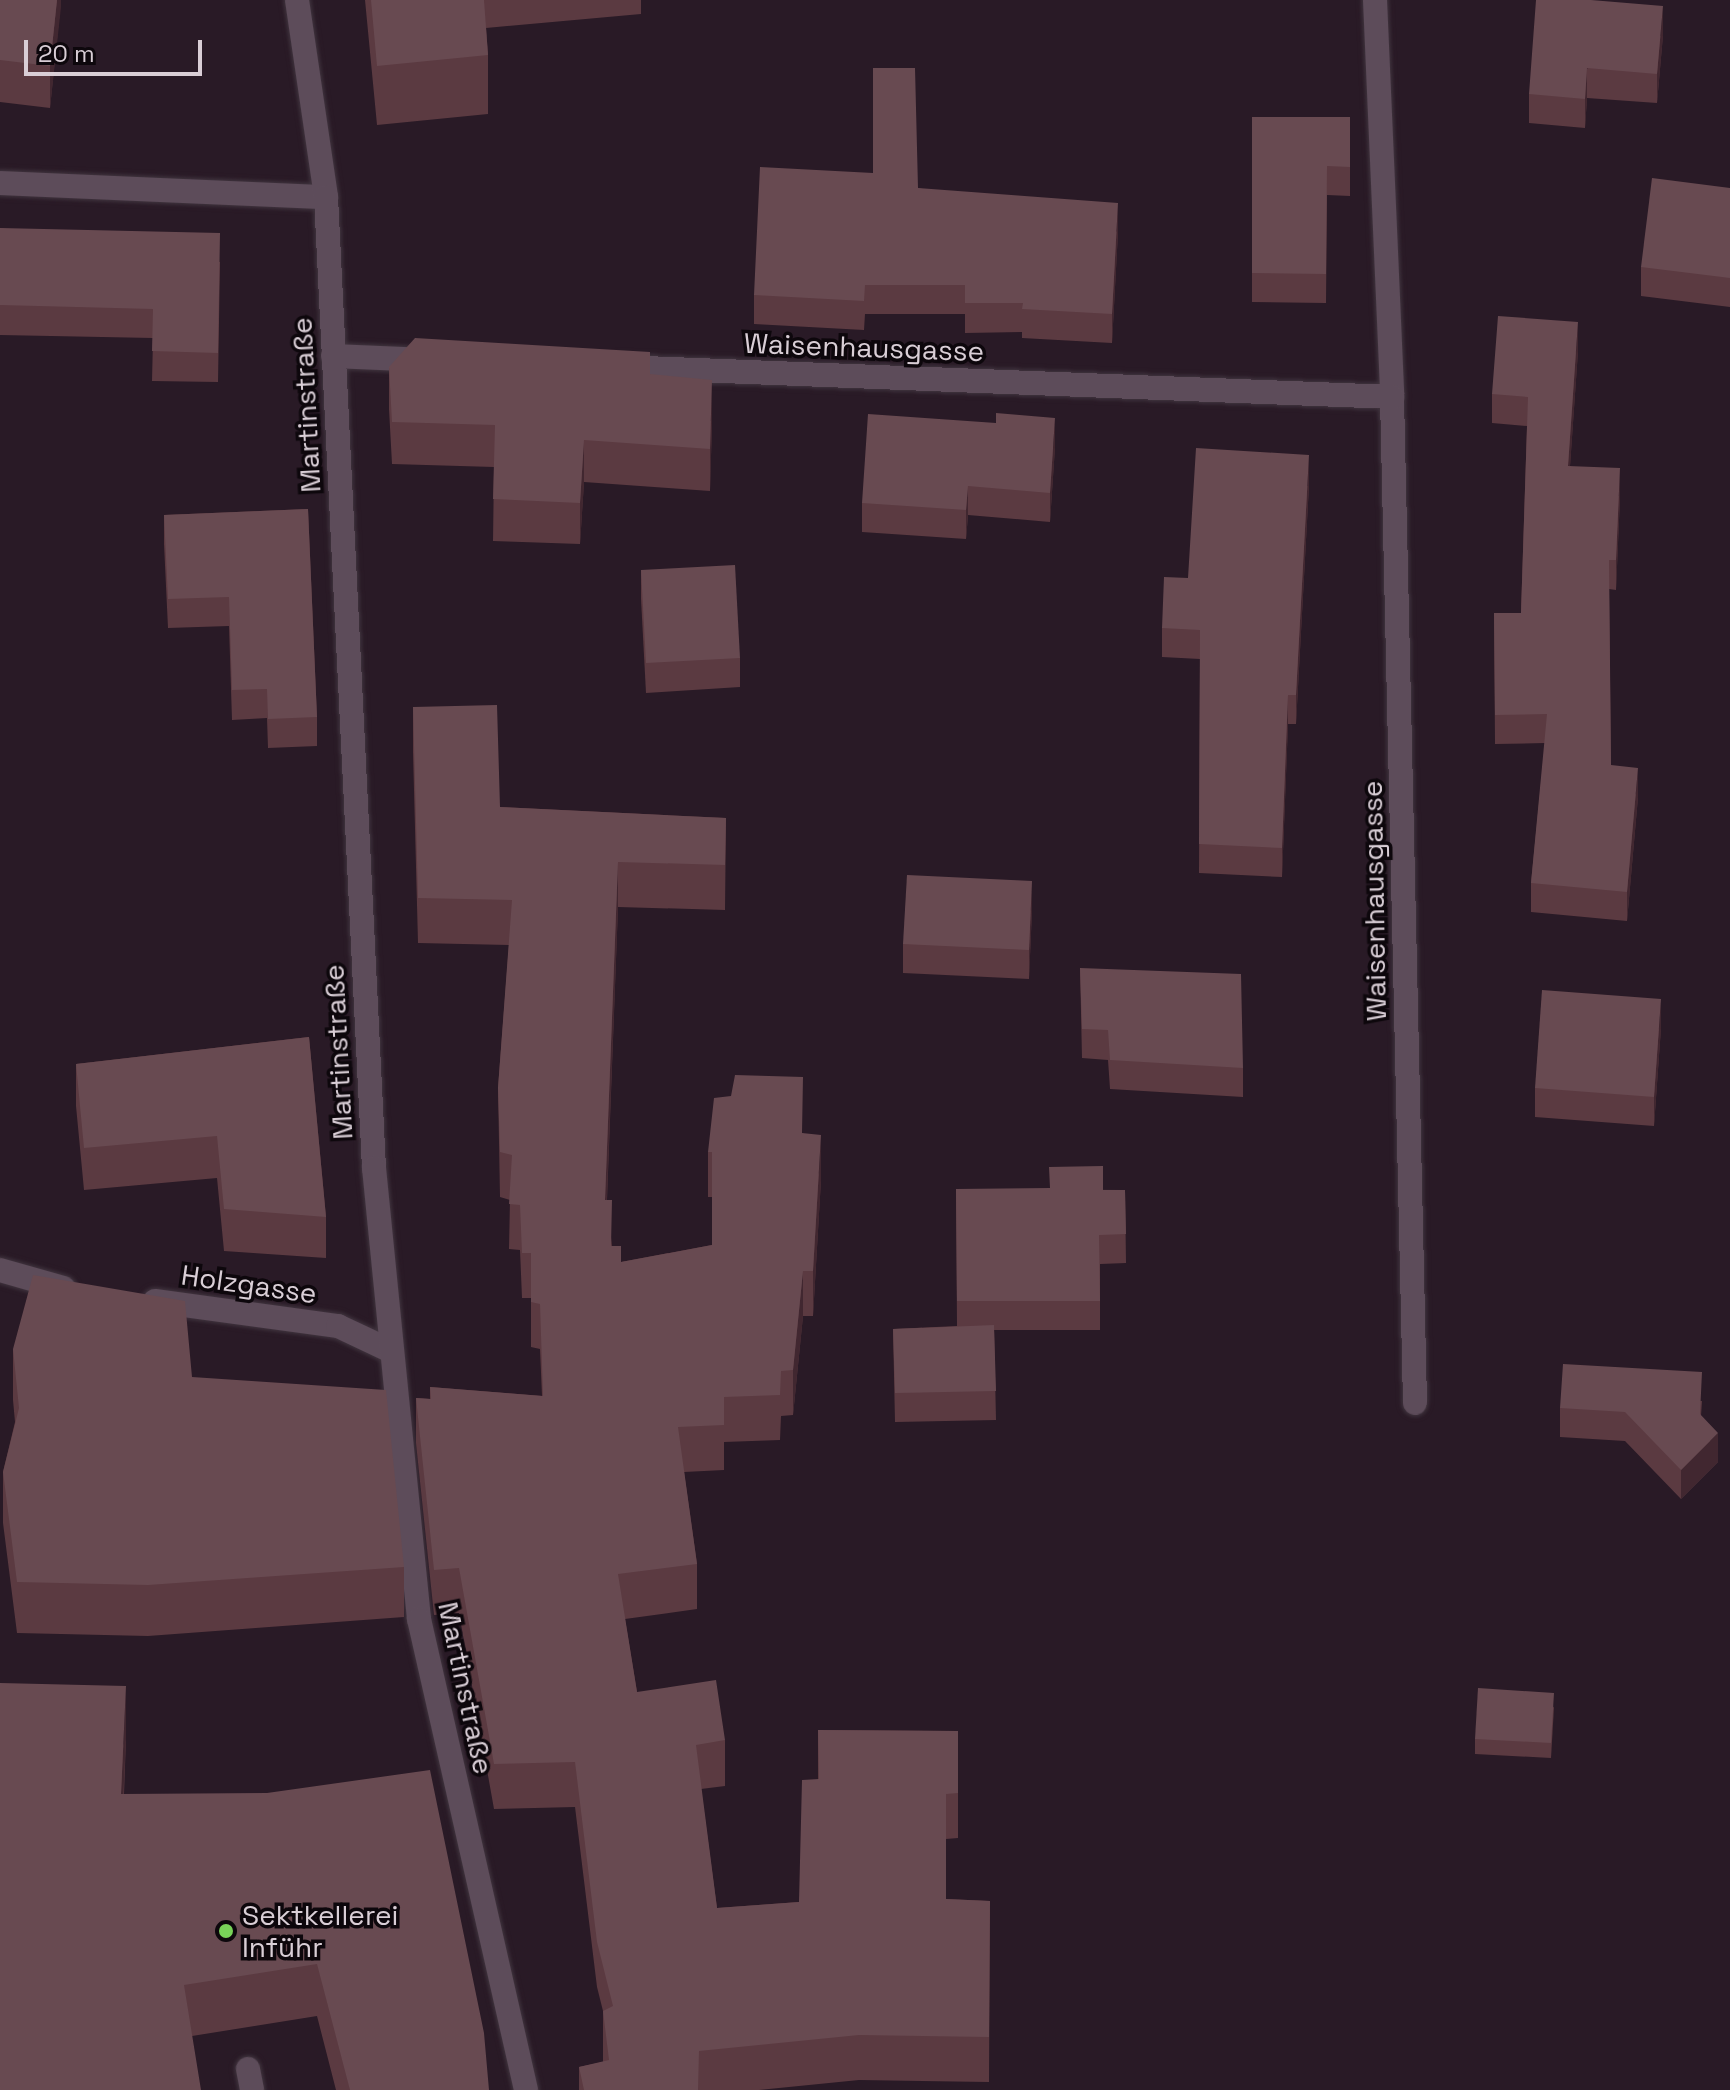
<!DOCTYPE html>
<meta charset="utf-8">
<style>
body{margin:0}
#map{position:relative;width:1730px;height:2090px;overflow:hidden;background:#291a26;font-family:"Space Grotesk",sans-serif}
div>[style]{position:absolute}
.roads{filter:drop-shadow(0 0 2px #41353f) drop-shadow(0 0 2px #41353f)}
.service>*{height:24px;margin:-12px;padding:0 12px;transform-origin:12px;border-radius:12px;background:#5d4c5a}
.minor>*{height:24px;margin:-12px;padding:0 12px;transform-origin:12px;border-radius:12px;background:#5d4c5a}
.tertiary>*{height:24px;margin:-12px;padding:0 12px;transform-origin:12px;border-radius:12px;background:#5d4c5a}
.secondary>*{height:24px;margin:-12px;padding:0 12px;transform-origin:12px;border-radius:12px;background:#5d4c5a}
.wall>*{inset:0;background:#5b3a41}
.shaded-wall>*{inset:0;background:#412730}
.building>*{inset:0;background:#684a51}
.dots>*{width:22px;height:22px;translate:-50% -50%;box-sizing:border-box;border:4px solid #0d070c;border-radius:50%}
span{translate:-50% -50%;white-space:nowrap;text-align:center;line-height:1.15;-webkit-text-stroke:7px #0d070c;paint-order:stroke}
.street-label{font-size:28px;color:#d9ced6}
.poi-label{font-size:28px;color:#d9ced6}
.left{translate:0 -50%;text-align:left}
.scale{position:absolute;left:24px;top:40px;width:178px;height:36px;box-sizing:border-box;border:4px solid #d9ced6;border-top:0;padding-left:10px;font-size:24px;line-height:28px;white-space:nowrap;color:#d9ced6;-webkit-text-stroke:6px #0d070c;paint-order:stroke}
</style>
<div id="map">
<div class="roads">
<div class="service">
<i style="left:248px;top:2069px;width:21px;rotate:79deg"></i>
</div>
<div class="minor">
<i style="left:1375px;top:0;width:397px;rotate:87.5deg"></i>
<i style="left:1392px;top:397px;width:1006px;rotate:88.69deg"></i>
<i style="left:0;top:183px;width:326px;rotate:2.5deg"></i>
<i style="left:333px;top:356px;width:94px;rotate:2.4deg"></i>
<i style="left:619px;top:367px;width:774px;rotate:2.22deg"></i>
</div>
<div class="tertiary">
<i style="left:0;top:1270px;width:66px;rotate:15.9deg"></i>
<i style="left:155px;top:1301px;width:185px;rotate:7.8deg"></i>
<i style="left:338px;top:1326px;width:59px;rotate:25.3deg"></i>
</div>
<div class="secondary">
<i style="left:297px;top:0;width:199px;rotate:81.6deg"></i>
<i style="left:326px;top:197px;width:972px;rotate:87.17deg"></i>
<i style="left:374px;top:1168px;width:453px;rotate:84.3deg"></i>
<i style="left:419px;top:1619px;width:483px;rotate:77.2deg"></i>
</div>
</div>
<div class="wall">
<i style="clip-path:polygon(0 0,61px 0,50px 108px,0 102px)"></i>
<i style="clip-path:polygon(365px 0,641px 0,641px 14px,486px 28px,488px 55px,488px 114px,377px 125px)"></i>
<i style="clip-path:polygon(1663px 35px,1657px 103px,1587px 98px,1585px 128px,1529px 123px,1529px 94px)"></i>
<i style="clip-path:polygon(1252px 117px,1350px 117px,1350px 196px,1327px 195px,1326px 303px,1252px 302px)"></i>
<i style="clip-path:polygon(918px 188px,1118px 232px,1112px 343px,1022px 338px,1022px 332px,965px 333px,965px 314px,865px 314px,864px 330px,754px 324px,754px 295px)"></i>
<i style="clip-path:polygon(1730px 188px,1730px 307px,1641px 296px,1641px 267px)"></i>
<i style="clip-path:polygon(0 228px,220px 262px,218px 382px,152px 381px,153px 338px,0 335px)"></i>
<i style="clip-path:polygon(1578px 351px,1570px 466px,1620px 497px,1616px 590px,1609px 589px,1611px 765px,1638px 797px,1627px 921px,1531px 912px,1531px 883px,1545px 743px,1495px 744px,1494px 613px,1521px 613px,1527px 426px,1492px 423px,1492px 394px)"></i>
<i style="clip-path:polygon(389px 367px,650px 374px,712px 422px,710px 491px,584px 482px,580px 544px,493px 541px,494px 467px,392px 464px,389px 409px)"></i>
<i style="clip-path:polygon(1055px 447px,1050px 522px,968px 515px,966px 539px,862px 532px,862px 503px)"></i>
<i style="clip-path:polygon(1309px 485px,1296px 724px,1288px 724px,1282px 877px,1199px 873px,1200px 659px,1162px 657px,1162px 628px,1188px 578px)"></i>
<i style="clip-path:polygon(308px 509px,317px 717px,317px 746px,268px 748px,267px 718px,232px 720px,229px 626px,168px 628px,164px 544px,164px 515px)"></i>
<i style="clip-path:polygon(641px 570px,740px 658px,740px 687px,646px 693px,641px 599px)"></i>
<i style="clip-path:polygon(413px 707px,500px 807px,726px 818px,725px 910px,618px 907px,607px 1200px,612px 1246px,621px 1262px,712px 1245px,712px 1197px,708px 1197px,708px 1152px,803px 1133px,821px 1180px,813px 1316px,803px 1316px,793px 1415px,781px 1416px,780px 1440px,724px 1442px,724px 1470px,684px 1472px,697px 1564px,697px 1609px,625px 1619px,637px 1692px,725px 1740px,725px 1786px,701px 1789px,717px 1908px,799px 1902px,818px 1779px,818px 1730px,958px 1731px,958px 1838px,946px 1839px,946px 1899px,990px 1901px,989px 2082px,859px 2080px,759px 2090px,579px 2090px,579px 2067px,603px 2062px,603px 2011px,597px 1987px,575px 1807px,494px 1809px,459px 1613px,434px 1615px,416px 1443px,416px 1398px,430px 1399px,430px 1387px,542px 1396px,540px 1349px,531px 1347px,531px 1298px,522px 1298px,520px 1250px,509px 1249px,510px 1200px,500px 1197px,498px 1088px,509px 945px,418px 943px,413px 752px)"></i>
<i style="clip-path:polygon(1032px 910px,1029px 979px,903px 973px,903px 944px)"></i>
<i style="clip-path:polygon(1080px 968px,1243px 1068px,1243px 1097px,1110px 1089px,1108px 1060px,1082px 1058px)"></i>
<i style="clip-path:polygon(1661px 1028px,1654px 1126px,1535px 1117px,1535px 1088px)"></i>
<i style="clip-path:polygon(309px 1037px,326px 1217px,326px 1258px,224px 1251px,217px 1178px,84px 1190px,76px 1106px,76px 1064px)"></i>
<i style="clip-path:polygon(956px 1189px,1125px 1190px,1126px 1263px,1100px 1264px,1100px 1330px,994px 1330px,996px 1420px,895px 1422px,893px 1329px,957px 1326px)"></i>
<i style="clip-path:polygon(13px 1349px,192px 1377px,404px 1567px,404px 1617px,148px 1636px,17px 1633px,3px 1523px,3px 1472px,15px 1422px,13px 1400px)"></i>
<i style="clip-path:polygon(1702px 1401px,1701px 1416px,1718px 1462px,1681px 1499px,1625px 1441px,1560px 1437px,1560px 1408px)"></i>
<i style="clip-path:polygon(1554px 1707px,1551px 1758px,1475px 1754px,1475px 1739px)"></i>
<i style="clip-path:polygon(126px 1738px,124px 1794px,489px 2090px,336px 2090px,317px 2016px,192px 2036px,0 2090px)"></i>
</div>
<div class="shaded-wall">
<i style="clip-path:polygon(57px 0,61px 0,61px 7px,50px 108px,50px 66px)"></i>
<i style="clip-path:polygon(1663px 6px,1663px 35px,1657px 103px,1657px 74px)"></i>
<i style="clip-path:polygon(1587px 68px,1587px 98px,1585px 128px,1585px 99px)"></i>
<i style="clip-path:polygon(1118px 203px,1118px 232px,1112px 343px,1112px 314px)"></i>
<i style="clip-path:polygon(1578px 322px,1578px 351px,1568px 495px,1568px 466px)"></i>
<i style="clip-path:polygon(712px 380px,712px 422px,710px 491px,710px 449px)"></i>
<i style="clip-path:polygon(1055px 418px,1055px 447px,1050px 522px,1050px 493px)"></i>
<i style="clip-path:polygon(584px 440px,584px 482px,580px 544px,580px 503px)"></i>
<i style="clip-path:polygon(1309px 455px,1309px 485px,1296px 724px,1296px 695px)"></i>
<i style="clip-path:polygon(1620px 468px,1620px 497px,1616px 590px,1616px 560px)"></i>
<i style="clip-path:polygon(968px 486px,968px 515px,966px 539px,966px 510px)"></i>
<i style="clip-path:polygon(1288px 695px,1288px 724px,1282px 877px,1282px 848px)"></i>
<i style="clip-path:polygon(1638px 768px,1638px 797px,1627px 921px,1627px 892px)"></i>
<i style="clip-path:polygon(618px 862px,618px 907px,605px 1245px,605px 1200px)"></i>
<i style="clip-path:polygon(1032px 881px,1032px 910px,1029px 979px,1029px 950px)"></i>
<i style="clip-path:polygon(1661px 999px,1661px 1028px,1654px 1126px,1654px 1097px)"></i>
<i style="clip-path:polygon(821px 1135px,821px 1180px,813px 1316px,813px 1271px)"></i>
<i style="clip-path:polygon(803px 1271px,803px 1316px,793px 1415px,793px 1370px)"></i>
<i style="clip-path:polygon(1718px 1433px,1718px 1462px,1681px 1499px,1681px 1470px)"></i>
<i style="clip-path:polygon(126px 1686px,126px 1738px,121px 1846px,121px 1794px)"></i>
</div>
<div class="building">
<i style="clip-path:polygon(0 0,57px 0,50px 66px,0 60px)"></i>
<i style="clip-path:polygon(371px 0,484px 0,488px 55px,377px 66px)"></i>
<i style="clip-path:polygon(1536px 0,1591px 0,1663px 6px,1657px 74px,1587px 68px,1585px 99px,1529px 94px)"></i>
<i style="clip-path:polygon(873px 68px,915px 68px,918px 188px,1118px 203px,1112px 314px,1022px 309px,1023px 303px,965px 303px,965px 285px,865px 285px,864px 301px,754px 295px,760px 167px,873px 173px)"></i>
<i style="clip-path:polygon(1252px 117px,1350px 117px,1350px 167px,1327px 166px,1326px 274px,1252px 273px)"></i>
<i style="clip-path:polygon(1652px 178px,1730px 188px,1730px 278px,1641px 267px)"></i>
<i style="clip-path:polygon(0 228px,220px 233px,218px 353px,152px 351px,153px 309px,0 305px)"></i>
<i style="clip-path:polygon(1498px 316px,1578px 322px,1568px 466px,1620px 468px,1616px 560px,1609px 560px,1611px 765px,1638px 768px,1627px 892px,1531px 883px,1547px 714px,1495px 715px,1494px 613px,1521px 613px,1528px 397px,1492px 394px)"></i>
<i style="clip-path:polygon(415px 338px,650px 352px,650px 374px,712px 380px,710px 449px,584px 440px,580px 503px,493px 499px,495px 425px,392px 422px,389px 367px)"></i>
<i style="clip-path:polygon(996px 413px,1055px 418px,1050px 493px,968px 486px,966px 510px,862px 503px,868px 414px,996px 423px)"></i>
<i style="clip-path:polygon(1196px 448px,1309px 455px,1296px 695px,1288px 695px,1282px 848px,1199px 844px,1200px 630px,1162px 628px,1164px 577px,1188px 578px)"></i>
<i style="clip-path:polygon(308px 509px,317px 717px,268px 719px,267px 689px,232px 690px,229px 597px,168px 599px,164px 515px)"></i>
<i style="clip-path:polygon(735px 565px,740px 658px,646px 663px,641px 570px)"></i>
<i style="clip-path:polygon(497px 705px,500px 807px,726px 818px,725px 865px,618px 862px,605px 1200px,612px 1200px,611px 1246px,621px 1246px,621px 1262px,712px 1245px,712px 1152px,708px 1152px,714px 1098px,731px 1096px,735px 1075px,803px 1077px,802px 1133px,821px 1135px,813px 1271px,803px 1271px,793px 1370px,781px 1371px,780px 1395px,724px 1397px,724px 1425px,678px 1427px,697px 1564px,618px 1574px,637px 1692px,716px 1680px,725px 1740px,696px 1745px,717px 1908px,799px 1902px,802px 1780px,819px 1779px,818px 1730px,958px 1731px,958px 1793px,946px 1794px,946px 1899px,990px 1901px,989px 2037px,859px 2035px,699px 2051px,698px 2090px,584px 2090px,579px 2067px,609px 2060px,603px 2011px,613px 2006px,597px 1942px,575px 1762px,494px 1764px,459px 1568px,434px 1570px,416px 1398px,431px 1399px,430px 1387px,543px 1396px,540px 1304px,531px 1302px,531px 1253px,522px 1253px,520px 1205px,509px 1204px,512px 1155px,500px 1152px,498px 1088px,512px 900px,418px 898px,413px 707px)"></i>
<i style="clip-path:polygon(907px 875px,1032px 881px,1029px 950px,903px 944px)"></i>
<i style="clip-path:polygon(1080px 968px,1241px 974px,1243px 1068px,1110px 1060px,1108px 1030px,1082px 1029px)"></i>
<i style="clip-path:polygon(1542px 990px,1661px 999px,1654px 1097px,1535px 1088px)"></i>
<i style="clip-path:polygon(309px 1037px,326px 1217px,224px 1209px,217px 1136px,84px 1148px,76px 1064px)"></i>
<i style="clip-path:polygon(1103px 1166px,1103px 1190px,1125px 1190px,1126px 1234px,1099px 1235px,1100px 1301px,957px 1301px,956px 1189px,1050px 1188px,1049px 1167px)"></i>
<i style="clip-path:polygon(33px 1275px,185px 1301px,192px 1377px,386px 1390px,404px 1567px,148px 1585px,17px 1582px,3px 1472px,19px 1408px,13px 1349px)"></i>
<i style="clip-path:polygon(994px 1325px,996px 1391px,895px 1393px,893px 1329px)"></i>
<i style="clip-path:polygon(1563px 1364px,1702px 1372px,1700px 1414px,1718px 1433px,1681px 1470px,1625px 1412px,1560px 1408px)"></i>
<i style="clip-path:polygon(0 1683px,126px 1686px,121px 1794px,267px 1793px,430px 1770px,484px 2033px,489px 2090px,350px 2090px,317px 1964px,184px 1985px,201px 2090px,0 2090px)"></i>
<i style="clip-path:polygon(1478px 1688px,1554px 1693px,1551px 1743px,1475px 1739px)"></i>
</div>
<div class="dots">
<i style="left:226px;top:1931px;background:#78d258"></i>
</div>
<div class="street-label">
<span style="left:864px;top:347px;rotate:2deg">Waisenhausgasse</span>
<span style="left:306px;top:405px;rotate:-93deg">Martinstraße</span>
<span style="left:1374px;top:901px;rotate:-91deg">Waisenhausgasse</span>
<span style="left:338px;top:1052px;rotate:-93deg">Martinstraße</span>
<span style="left:249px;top:1284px;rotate:8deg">Holzgasse</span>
<span style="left:466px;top:1688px;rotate:78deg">Martinstraße</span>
</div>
<div class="poi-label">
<span class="left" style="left:242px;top:1931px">Sektkellerei<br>Inführ</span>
</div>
<div class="scale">20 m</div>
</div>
